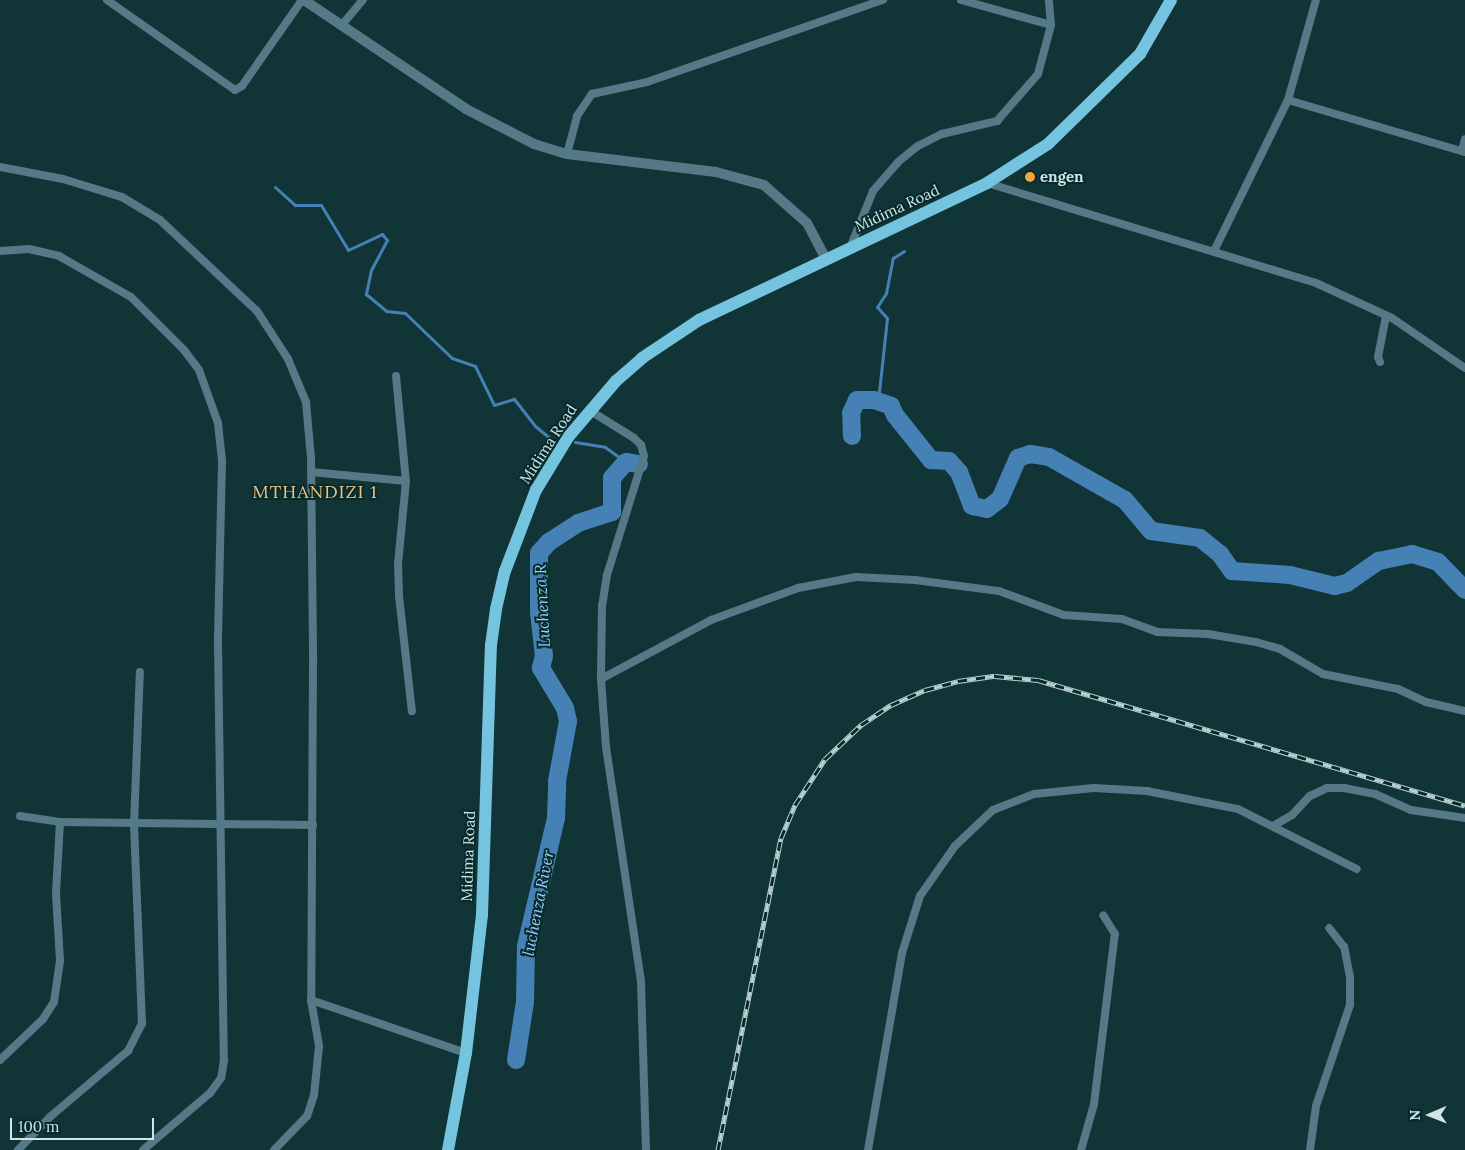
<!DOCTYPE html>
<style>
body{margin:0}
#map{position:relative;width:1465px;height:1150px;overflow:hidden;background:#113536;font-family:Lora,serif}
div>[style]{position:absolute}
.stream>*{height:3px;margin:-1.5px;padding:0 1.5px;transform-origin:1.5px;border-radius:1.5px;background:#4681b6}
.river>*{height:18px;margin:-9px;padding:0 9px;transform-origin:9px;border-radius:9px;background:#4681b6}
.minor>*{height:8px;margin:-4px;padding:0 4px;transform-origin:4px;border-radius:4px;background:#557987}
.tertiary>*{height:10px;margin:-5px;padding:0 5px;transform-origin:5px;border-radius:5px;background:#557987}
.primary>*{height:12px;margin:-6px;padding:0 6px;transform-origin:6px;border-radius:6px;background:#74c4df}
.rail>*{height:5px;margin-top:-2.5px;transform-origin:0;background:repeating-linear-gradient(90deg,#052b2c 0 9px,#bad0d0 0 18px);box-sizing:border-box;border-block:1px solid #bad0d0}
.dots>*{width:14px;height:14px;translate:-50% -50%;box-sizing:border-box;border:2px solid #052b2c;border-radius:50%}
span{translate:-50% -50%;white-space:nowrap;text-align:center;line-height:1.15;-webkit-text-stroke:4px #052b2c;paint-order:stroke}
.poi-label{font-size:15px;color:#d1e5e5;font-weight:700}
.left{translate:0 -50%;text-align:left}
.street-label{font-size:15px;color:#d1e5e5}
.water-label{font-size:16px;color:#9dcbf8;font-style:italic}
.quarter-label{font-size:18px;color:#f5c282;letter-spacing:1px}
.north{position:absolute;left:1405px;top:1090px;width:50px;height:50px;-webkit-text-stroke:4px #052b2c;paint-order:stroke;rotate:269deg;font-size:14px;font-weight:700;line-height:20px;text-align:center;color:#d1e5e5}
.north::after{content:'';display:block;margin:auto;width:18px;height:22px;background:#d1e5e5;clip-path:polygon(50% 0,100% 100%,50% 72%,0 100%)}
.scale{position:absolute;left:10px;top:1118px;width:144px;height:22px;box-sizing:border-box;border:2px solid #d1e5e5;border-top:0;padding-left:6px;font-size:15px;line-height:18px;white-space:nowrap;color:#d1e5e5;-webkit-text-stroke:4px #052b2c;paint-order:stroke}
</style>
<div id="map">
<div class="stream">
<i style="left:275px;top:187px;width:27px;rotate:42deg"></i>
<i style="left:295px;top:205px;width:26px"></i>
<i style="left:321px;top:205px;width:52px;rotate:59deg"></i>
<i style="left:348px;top:250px;width:38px;rotate:-25deg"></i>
<i style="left:382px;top:234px;width:8px;rotate:50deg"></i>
<i style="left:387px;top:240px;width:34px;rotate:118deg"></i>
<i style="left:371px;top:270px;width:25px;rotate:102deg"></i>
<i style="left:366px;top:294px;width:26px;rotate:40deg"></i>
<i style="left:386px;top:311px;width:19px;rotate:6deg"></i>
<i style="left:405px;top:313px;width:65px;rotate:43.8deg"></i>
<i style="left:452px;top:358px;width:24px;rotate:19deg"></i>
<i style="left:475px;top:366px;width:43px;rotate:64deg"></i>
<i style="left:494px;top:405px;width:21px;rotate:-17deg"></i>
<i style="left:514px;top:399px;width:34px;rotate:52deg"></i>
<i style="left:535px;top:426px;width:26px;rotate:39deg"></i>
<i style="left:878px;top:401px;width:83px;rotate:-83.8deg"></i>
<i style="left:887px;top:318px;width:15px;rotate:-132deg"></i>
<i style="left:877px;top:307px;width:17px;rotate:-57deg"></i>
<i style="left:886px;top:293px;width:36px;rotate:-79deg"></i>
<i style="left:893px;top:258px;width:13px;rotate:-32deg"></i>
<i style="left:575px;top:442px;width:30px;rotate:9deg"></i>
<i style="left:605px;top:447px;width:26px;rotate:36deg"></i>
</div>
<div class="river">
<i style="left:852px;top:436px;width:23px;rotate:-92deg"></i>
<i style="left:851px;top:413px;width:14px;rotate:-65deg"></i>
<i style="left:857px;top:400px;width:17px"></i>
<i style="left:874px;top:400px;width:18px;rotate:19deg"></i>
<i style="left:891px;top:406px;width:10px;rotate:66deg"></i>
<i style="left:895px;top:415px;width:58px;rotate:51.3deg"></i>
<i style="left:931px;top:460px;width:18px;rotate:3deg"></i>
<i style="left:949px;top:461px;width:15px;rotate:48deg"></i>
<i style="left:959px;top:472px;width:36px;rotate:69deg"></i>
<i style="left:972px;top:506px;width:15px;rotate:11deg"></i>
<i style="left:987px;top:509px;width:16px;rotate:-38deg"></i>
<i style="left:1000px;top:499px;width:45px;rotate:-66.3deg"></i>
<i style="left:1018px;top:458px;width:13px;rotate:-18deg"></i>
<i style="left:1030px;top:454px;width:19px;rotate:9deg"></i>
<i style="left:1049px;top:457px;width:87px;rotate:29.5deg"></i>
<i style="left:1125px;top:500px;width:40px;rotate:50deg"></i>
<i style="left:1151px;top:531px;width:49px;rotate:8.1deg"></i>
<i style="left:1200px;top:538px;width:26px;rotate:39deg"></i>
<i style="left:1220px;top:554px;width:21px;rotate:55deg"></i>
<i style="left:1232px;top:571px;width:58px;rotate:3.9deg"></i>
<i style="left:1290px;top:575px;width:46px;rotate:13.7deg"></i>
<i style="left:1335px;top:586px;width:12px;rotate:-14deg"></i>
<i style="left:1347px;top:583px;width:39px;rotate:-35deg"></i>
<i style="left:1379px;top:561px;width:34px;rotate:-12deg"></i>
<i style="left:1412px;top:554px;width:27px;rotate:17deg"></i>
<i style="left:1438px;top:562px;width:39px;rotate:46deg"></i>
<i style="left:516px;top:1060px;width:59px;rotate:-81.2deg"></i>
<i style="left:525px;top:1002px;width:56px;rotate:-89deg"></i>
<i style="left:526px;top:946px;width:131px;rotate:-76.8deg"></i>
<i style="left:556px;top:818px;width:37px;rotate:-88deg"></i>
<i style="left:557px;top:781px;width:61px;rotate:-79.6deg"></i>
<i style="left:568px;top:721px;width:13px;rotate:-103deg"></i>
<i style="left:565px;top:708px;width:47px;rotate:-121deg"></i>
<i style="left:541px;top:668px;width:12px;rotate:-76deg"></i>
<i style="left:544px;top:656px;width:44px;rotate:-96.5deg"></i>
<i style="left:539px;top:612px;width:59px;rotate:-90deg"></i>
<i style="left:539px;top:553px;width:15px;rotate:-48deg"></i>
<i style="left:549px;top:542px;width:35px;rotate:-33deg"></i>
<i style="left:578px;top:523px;width:36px;rotate:-18deg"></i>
<i style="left:612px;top:512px;width:34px;rotate:-90deg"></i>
<i style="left:612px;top:478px;width:21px;rotate:-49deg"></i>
<i style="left:626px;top:462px;width:13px;rotate:9deg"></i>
</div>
<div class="minor">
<i style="left:107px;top:0;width:156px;rotate:35.1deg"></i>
<i style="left:235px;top:90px;width:8px;rotate:-30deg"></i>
<i style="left:242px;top:86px;width:105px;rotate:-55.1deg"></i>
<i style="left:961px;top:0;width:93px;rotate:15.5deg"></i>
<i style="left:341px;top:26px;width:34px;rotate:-50deg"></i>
<i style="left:1288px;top:100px;width:104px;rotate:-74.4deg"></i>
<i style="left:1462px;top:151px;width:12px;rotate:-76deg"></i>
<i style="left:567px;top:154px;width:39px;rotate:-75deg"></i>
<i style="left:577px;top:116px;width:27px;rotate:-56deg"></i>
<i style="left:592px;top:94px;width:56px;rotate:-12.3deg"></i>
<i style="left:647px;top:82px;width:250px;rotate:-19.2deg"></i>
<i style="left:0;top:167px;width:64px;rotate:10.8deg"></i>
<i style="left:63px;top:179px;width:62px;rotate:17deg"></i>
<i style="left:122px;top:197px;width:44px;rotate:31.2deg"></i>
<i style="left:160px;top:220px;width:133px;rotate:43.2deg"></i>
<i style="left:257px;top:311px;width:57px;rotate:57.1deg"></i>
<i style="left:288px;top:359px;width:47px;rotate:67.3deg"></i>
<i style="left:306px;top:402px;width:56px;rotate:84.9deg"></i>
<i style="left:311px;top:458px;width:206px;rotate:89.4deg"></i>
<i style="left:313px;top:664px;width:336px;rotate:90.3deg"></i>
<i style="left:311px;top:1000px;width:47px;rotate:80.1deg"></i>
<i style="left:319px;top:1046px;width:49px;rotate:95.8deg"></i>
<i style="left:314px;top:1095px;width:22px;rotate:108deg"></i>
<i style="left:307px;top:1116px;width:47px;rotate:134.1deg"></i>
<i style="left:987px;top:183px;width:344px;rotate:16.9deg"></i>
<i style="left:1316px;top:283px;width:84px;rotate:24.7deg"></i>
<i style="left:1392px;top:318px;width:88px;rotate:34.4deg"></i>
<i style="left:850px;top:248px;width:61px;rotate:-68deg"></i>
<i style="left:873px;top:191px;width:38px;rotate:-49deg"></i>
<i style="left:898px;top:162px;width:26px;rotate:-39deg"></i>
<i style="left:918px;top:146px;width:27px;rotate:-27deg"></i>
<i style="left:942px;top:134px;width:57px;rotate:-13.3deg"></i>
<i style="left:997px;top:121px;width:62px;rotate:-48.9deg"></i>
<i style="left:1038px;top:74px;width:51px;rotate:-75.1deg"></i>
<i style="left:1051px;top:25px;width:25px;rotate:-95deg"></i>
<i style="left:0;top:251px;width:29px;rotate:-4deg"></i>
<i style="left:29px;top:249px;width:31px;rotate:13deg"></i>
<i style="left:59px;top:256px;width:83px;rotate:29.7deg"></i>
<i style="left:131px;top:297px;width:75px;rotate:45deg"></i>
<i style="left:184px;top:350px;width:25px;rotate:53deg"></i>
<i style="left:199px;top:370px;width:56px;rotate:70.3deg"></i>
<i style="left:218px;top:423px;width:38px;rotate:84deg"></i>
<i style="left:222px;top:461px;width:183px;rotate:91.3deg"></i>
<i style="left:218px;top:644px;width:416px;rotate:89.2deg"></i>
<i style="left:224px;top:1060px;width:18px;rotate:99deg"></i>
<i style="left:221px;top:1078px;width:19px;rotate:126deg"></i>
<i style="left:210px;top:1093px;width:88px;rotate:139.6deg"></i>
<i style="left:1214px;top:251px;width:168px;rotate:-63.9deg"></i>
<i style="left:1288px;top:100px;width:184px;rotate:16.4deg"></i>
<i style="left:1380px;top:362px;width:5px;rotate:-112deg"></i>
<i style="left:1378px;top:357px;width:42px;rotate:-79deg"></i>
<i style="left:396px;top:376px;width:105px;rotate:84.6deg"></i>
<i style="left:406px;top:481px;width:83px;rotate:95.5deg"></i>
<i style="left:398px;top:564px;width:32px;rotate:88deg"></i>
<i style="left:399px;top:596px;width:116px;rotate:83.6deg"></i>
<i style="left:589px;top:410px;width:53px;rotate:31.9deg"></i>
<i style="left:634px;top:438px;width:10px;rotate:45deg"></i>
<i style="left:641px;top:445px;width:11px;rotate:75deg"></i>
<i style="left:644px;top:456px;width:125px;rotate:107.3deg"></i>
<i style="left:607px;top:575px;width:30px;rotate:99deg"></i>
<i style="left:602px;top:605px;width:74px;rotate:90.8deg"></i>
<i style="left:601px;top:679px;width:68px;rotate:85.8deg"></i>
<i style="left:606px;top:747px;width:238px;rotate:81.5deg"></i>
<i style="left:641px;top:982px;width:168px;rotate:88.3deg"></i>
<i style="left:311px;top:472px;width:95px;rotate:5.4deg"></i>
<i style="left:601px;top:679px;width:125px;rotate:-28.2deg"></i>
<i style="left:711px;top:620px;width:93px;rotate:-20.2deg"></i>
<i style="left:798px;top:588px;width:59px;rotate:-10.7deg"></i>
<i style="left:856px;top:577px;width:59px;rotate:2.9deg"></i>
<i style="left:915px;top:580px;width:85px;rotate:7.5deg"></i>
<i style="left:999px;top:591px;width:69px;rotate:20.3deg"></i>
<i style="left:1064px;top:615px;width:58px;rotate:3.9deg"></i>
<i style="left:1122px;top:619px;width:37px;rotate:20deg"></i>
<i style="left:1157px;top:632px;width:51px;rotate:2.2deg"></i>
<i style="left:1208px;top:634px;width:49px;rotate:9.5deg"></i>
<i style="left:1256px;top:642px;width:25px;rotate:16deg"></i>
<i style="left:1280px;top:649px;width:50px;rotate:30.2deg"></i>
<i style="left:1323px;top:674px;width:76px;rotate:11.3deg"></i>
<i style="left:1398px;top:689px;width:31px;rotate:25deg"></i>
<i style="left:1426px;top:702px;width:40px;rotate:13deg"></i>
<i style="left:20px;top:816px;width:40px;rotate:8.5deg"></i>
<i style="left:1273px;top:826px;width:22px;rotate:-30deg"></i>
<i style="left:1292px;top:815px;width:26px;rotate:-47deg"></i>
<i style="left:1310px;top:796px;width:19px;rotate:-25deg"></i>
<i style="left:1327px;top:788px;width:17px"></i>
<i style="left:1344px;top:788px;width:32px;rotate:11deg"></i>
<i style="left:1375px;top:794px;width:39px;rotate:24deg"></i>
<i style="left:1411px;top:810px;width:55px;rotate:8.4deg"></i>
<i style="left:311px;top:1000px;width:164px;rotate:18.9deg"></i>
<i style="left:0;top:1060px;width:59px;rotate:-43.6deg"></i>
<i style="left:43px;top:1019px;width:20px;rotate:-57deg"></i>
<i style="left:54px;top:1002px;width:41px;rotate:-81.7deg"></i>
<i style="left:60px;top:961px;width:68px;rotate:-93.4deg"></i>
<i style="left:56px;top:893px;width:71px;rotate:-86.8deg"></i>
<i style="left:60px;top:822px;width:253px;rotate:0.7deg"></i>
<i style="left:18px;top:1150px;width:47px;rotate:-45.9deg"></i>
<i style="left:51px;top:1116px;width:101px;rotate:-40.2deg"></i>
<i style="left:128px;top:1051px;width:30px;rotate:-63deg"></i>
<i style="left:142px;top:1024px;width:199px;rotate:-92.3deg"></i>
<i style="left:134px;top:825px;width:153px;rotate:-87.8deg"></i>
<i style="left:868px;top:1150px;width:200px;rotate:-80.2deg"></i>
<i style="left:902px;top:953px;width:60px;rotate:-72.5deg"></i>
<i style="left:920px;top:896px;width:61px;rotate:-55deg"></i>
<i style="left:955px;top:846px;width:52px;rotate:-43.5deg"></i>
<i style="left:993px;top:810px;width:44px;rotate:-21.3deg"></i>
<i style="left:1034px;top:794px;width:60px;rotate:-5.7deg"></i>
<i style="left:1094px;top:788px;width:53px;rotate:3.2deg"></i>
<i style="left:1147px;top:791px;width:93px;rotate:11.2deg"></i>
<i style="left:1238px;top:809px;width:133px;rotate:26.8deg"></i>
<i style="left:1081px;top:1150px;width:48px;rotate:-74.2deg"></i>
<i style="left:1094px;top:1104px;width:171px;rotate:-83deg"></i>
<i style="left:1115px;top:934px;width:22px;rotate:-122deg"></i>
<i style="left:1310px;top:1150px;width:44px;rotate:-82.2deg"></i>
<i style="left:1316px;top:1106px;width:107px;rotate:-71.4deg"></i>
<i style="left:1350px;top:1005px;width:28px;rotate:-90deg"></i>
<i style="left:1350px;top:977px;width:31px;rotate:-101deg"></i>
<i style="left:1344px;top:947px;width:24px;rotate:-128deg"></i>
</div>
<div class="tertiary">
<i style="left:304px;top:0;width:195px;rotate:33.9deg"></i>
<i style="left:466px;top:109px;width:76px;rotate:27.2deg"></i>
<i style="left:534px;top:144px;width:34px;rotate:17deg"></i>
<i style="left:567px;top:154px;width:150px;rotate:6.9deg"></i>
<i style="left:716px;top:172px;width:50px;rotate:15.2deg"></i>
<i style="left:764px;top:185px;width:57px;rotate:41.5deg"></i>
<i style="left:807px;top:223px;width:41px;rotate:62.2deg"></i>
</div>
<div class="primary">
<i style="left:448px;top:1150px;width:99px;rotate:-79.5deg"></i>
<i style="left:466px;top:1053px;width:140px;rotate:-83.4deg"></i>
<i style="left:482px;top:914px;width:269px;rotate:-88.1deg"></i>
<i style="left:491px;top:645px;width:36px;rotate:-82deg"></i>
<i style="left:496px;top:609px;width:39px;rotate:-77deg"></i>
<i style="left:505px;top:571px;width:87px;rotate:-69.1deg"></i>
<i style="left:536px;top:490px;width:63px;rotate:-58.6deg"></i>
<i style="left:569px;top:436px;width:72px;rotate:-49.5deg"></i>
<i style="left:616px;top:381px;width:35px;rotate:-41deg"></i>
<i style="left:642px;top:358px;width:69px;rotate:-33.7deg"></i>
<i style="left:699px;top:320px;width:319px;rotate:-25.4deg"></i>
<i style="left:987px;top:183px;width:72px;rotate:-32.6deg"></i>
<i style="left:1048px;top:144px;width:129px;rotate:-44.4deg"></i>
<i style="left:1140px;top:54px;width:62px;rotate:-60.1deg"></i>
</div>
<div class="rail">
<i style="left:718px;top:1150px;width:318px;rotate:-78.6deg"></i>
<i style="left:781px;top:838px;width:36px;rotate:-67deg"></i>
<i style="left:795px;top:805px;width:55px;rotate:-56.9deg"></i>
<i style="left:825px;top:759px;width:50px;rotate:-43.4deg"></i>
<i style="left:861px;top:725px;width:36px;rotate:-34deg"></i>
<i style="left:891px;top:705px;width:37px;rotate:-24deg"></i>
<i style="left:925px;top:690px;width:34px;rotate:-15deg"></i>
<i style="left:958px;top:681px;width:37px;rotate:-8deg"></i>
<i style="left:995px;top:676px;width:43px;rotate:5.3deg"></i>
<i style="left:1038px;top:680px;width:445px;rotate:16.4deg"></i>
</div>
<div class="dots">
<i style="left:1030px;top:177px;background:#efa73e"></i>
</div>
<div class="poi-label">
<span class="left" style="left:1040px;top:177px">engen</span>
</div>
<div class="street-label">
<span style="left:897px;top:208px;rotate:-25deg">Midima Road</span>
<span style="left:548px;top:444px;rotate:-57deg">Midima Road</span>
<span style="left:468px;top:856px;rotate:-88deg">Midima Road</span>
</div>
<div class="water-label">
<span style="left:542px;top:606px;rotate:-93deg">Luchenza R</span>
<span style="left:538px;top:903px;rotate:-79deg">luchenza River</span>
</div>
<div class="quarter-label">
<span style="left:315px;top:492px">MTHANDIZI 1</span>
</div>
<div class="north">N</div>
<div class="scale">100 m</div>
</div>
